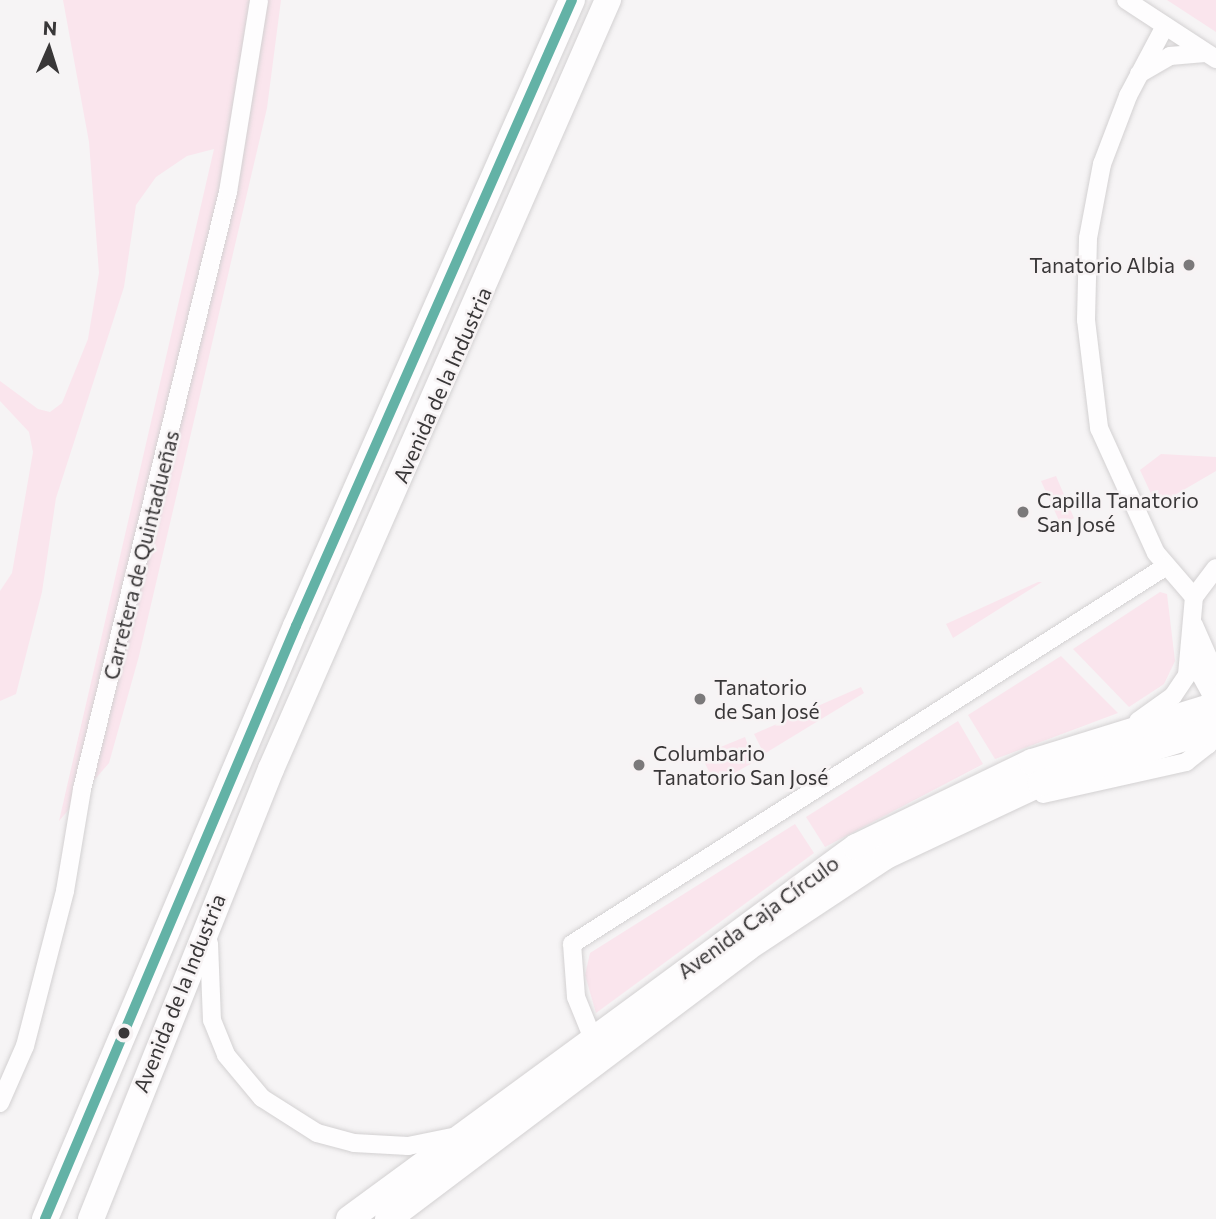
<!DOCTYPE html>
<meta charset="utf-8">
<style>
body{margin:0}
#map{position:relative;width:1216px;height:1219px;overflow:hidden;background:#f6f4f5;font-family:Commissioner,sans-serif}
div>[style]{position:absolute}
.green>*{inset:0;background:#fae5ed}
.roads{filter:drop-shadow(0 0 2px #d3d1d2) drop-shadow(0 0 2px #d3d1d2)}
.street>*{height:18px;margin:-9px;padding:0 9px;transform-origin:9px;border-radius:9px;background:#fefdfe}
.secondary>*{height:26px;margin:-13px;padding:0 13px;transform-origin:13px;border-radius:13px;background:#fefdfe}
.bus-1>*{height:10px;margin:-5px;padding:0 5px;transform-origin:5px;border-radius:5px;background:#63b2a6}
.dots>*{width:19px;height:19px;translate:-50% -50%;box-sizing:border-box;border:4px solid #f7f3f4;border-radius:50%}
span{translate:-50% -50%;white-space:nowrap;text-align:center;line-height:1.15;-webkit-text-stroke:5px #f7f3f4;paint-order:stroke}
.poi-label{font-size:21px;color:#393738}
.right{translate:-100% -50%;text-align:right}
.left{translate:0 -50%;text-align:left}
.street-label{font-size:21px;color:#393738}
.north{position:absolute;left:14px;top:14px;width:70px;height:70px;-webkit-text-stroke:5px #f7f3f4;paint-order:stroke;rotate:3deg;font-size:19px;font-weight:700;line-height:28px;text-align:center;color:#393738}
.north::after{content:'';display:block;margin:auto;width:24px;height:32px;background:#393738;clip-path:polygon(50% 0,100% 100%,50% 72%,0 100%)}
</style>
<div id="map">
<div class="green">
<i style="clip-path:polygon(63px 0,281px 0,267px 108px,139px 656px,109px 763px,59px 821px,214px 149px,187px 156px,156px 177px,136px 205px,124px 287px,56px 498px,42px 592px,16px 694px,0 701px,0 591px,12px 573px,33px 452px,29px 432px,0 401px,0 381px,38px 409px,50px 412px,62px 403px,88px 339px,99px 273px,89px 142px)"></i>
<i style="clip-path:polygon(1167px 0,1216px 0,1216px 32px)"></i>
<i style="clip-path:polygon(1161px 454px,1216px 457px,1216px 471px,1168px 499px,1153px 498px,1140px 470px)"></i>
<i style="clip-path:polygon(1056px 476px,1074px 518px,1061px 525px,1041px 481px)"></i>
<i style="clip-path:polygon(1038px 582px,1042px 582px,953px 638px,946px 624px)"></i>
<i style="clip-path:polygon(1160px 592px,1167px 594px,1175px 661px,1164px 684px,1129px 707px,1073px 649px)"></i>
<i style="clip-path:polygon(1061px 656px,1118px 713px,995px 759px,968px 715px)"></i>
<i style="clip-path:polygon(861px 687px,864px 693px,764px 754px,754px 734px)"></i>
<i style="clip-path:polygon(958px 721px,983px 764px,825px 847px,806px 817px)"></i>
<i style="clip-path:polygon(745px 737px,754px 762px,715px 784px,701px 755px)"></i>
<i style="clip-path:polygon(795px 824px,814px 853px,596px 1013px,585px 975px,590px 953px)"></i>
</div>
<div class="roads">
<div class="street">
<i style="left:1126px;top:0;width:108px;rotate:33.2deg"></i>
<i style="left:1165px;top:26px;width:79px;rotate:117.9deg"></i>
<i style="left:1128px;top:96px;width:73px;rotate:110.9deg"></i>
<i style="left:1102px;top:164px;width:75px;rotate:100.7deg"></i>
<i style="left:1088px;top:238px;width:82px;rotate:91.4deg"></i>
<i style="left:1086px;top:320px;width:109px;rotate:83.1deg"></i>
<i style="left:1099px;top:428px;width:137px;rotate:65.5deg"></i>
<i style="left:1156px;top:553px;width:58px;rotate:49.2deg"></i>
<i style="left:1139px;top:74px;width:36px;rotate:-30deg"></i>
<i style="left:1170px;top:56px;width:35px;rotate:-5deg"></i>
<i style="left:1194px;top:625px;width:55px;rotate:66.3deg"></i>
<i style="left:1193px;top:661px;width:48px;rotate:61.3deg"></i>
<i style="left:1138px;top:721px;width:43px;rotate:-35.5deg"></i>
<i style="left:1173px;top:696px;width:25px;rotate:-56deg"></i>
<i style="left:1187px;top:675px;width:78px;rotate:-84.9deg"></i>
<i style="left:1194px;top:597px;width:36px;rotate:-53deg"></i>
<i style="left:1043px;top:794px;width:147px;rotate:-12.6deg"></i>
<i style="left:1186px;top:762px;width:28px;rotate:-38deg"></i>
<i style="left:1208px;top:745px;width:25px;rotate:-74deg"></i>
<i style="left:209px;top:943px;width:77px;rotate:87.8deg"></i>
<i style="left:212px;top:1020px;width:38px;rotate:68deg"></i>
<i style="left:226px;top:1055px;width:56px;rotate:50.1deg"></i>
<i style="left:262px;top:1098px;width:65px;rotate:32.5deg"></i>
<i style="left:317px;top:1133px;width:38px;rotate:15deg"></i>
<i style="left:354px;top:1143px;width:54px;rotate:3.2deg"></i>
<i style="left:408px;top:1146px;width:45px;rotate:-11.6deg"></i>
<i style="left:593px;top:1039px;width:45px;rotate:-112deg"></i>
<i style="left:576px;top:997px;width:53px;rotate:-94.3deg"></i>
<i style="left:572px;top:944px;width:703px;rotate:-32.45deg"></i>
<i style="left:0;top:1103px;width:62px;rotate:-66.3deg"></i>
<i style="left:25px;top:1046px;width:160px;rotate:-75.5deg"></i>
<i style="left:65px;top:891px;width:103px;rotate:-80.5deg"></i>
<i style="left:82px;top:789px;width:615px;rotate:-76.26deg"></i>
<i style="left:228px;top:192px;width:194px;rotate:-80.8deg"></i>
</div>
<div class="secondary">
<i style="left:45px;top:1219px;width:644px;rotate:-67.06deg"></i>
<i style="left:296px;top:626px;width:684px;rotate:-66.21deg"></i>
<i style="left:91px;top:1219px;width:485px;rotate:-68.2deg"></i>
<i style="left:271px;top:769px;width:840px;rotate:-66.34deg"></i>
<i style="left:349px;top:1219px;width:629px;rotate:-36.27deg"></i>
<i style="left:856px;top:847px;width:195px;rotate:-25.8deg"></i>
<i style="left:1032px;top:762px;width:193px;rotate:-17.2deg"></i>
<i style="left:388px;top:1219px;width:450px;rotate:-37deg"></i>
<i style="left:747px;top:948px;width:167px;rotate:-33.5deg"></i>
<i style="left:886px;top:856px;width:171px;rotate:-25.2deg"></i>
<i style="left:1041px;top:783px;width:183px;rotate:-17.4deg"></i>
</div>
</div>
<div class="bus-1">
<i style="left:45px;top:1219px;width:644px;rotate:-67.06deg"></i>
<i style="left:296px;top:626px;width:684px;rotate:-66.21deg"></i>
</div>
<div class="dots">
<i style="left:1189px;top:265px;background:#7b797a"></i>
<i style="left:1023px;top:512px;background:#7b797a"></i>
<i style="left:700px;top:699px;background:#7b797a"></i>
<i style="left:639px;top:765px;background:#7b797a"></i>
<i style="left:124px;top:1033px;background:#393738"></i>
</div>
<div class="poi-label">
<span class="right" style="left:1175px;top:265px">Tanatorio Albia</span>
<span class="left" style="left:1037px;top:512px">Capilla Tanatorio<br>San José</span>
<span class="left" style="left:714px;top:699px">Tanatorio<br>de San José</span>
<span class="left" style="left:653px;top:765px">Columbario<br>Tanatorio San José</span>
</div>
<div class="street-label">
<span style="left:442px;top:385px;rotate:-66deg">Avenida de la Industria</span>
<span style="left:141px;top:555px;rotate:-76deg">Carretera de Quintadueñas</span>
<span style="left:758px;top:917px;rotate:-36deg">Avenida Caja Círculo</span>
<span style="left:179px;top:993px;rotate:-68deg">Avenida de la Industria</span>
</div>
<div class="north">N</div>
</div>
